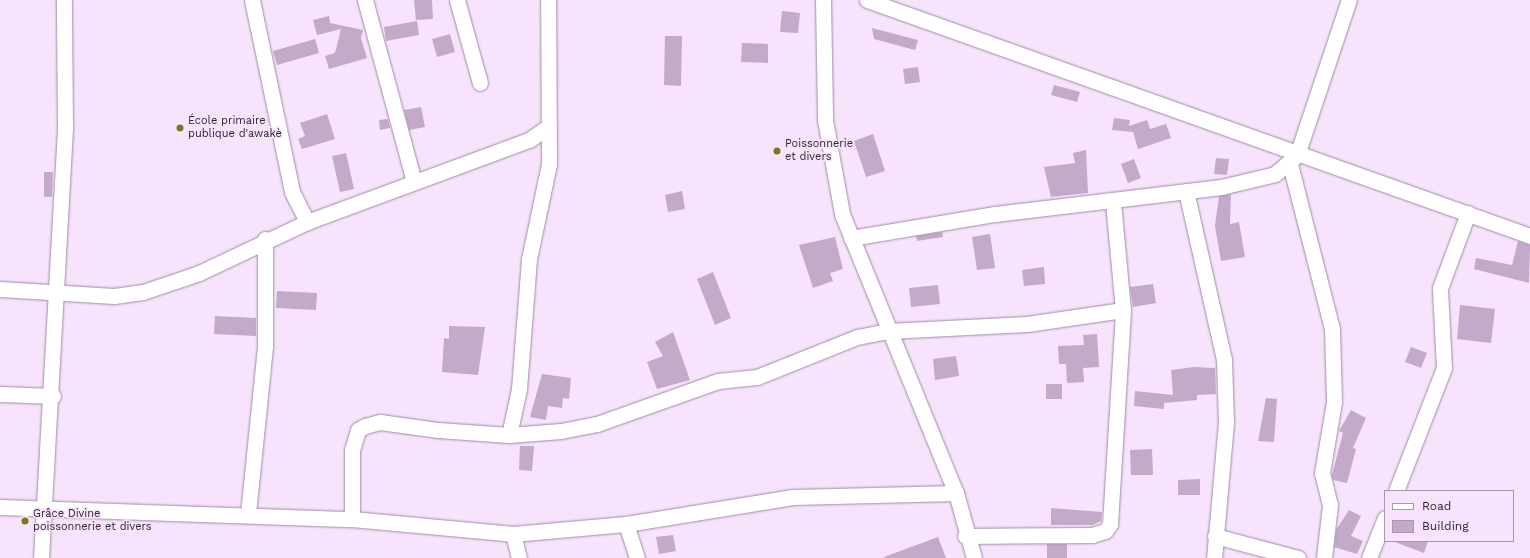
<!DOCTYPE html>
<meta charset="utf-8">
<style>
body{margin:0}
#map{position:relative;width:1530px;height:558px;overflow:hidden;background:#f7e3fc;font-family:"Work Sans",sans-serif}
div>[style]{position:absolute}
.building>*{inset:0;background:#c2aac8}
.roads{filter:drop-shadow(0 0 1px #a18aa6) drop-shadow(0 0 1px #a18aa6)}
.minor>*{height:15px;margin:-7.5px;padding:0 7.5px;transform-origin:7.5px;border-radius:7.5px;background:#fff}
.dots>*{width:11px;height:11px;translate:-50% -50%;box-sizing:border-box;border:2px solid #f7e3fc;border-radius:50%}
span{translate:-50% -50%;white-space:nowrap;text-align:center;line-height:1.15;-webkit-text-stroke:3px #f7e3fc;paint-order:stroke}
.poi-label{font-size:11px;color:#2e2430}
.left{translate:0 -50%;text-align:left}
.legend{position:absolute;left:1384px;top:490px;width:130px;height:52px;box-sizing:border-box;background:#f7e3fc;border:1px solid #a797aa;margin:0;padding:5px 7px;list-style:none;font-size:12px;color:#2e2430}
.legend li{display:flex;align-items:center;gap:8px;height:20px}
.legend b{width:20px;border:1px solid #a797aa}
</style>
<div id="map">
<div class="building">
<i style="clip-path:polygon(414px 0,432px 0,433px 19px,416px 20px)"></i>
<i style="clip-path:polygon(782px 11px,800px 13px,798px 33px,780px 32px)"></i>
<i style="clip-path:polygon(329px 16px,330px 23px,363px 30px,361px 38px,367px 58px,329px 69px,325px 56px,335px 53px,341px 29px,317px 35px,313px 20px)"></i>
<i style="clip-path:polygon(417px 21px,419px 35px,386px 41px,384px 27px)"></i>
<i style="clip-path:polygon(872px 28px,918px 40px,915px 50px,874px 39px)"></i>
<i style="clip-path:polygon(450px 34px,455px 52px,437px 57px,432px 39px)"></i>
<i style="clip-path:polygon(665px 36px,682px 36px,681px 86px,664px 85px)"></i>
<i style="clip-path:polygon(315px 39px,319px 53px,277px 65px,273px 51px)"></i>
<i style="clip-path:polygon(742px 43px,768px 44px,768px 63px,741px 62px)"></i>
<i style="clip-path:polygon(918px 67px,920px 82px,905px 84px,903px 69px)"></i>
<i style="clip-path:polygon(1054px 85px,1080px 92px,1077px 102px,1051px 95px)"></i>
<i style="clip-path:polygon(421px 107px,425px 127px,409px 130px,404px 110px)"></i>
<i style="clip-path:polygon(327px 114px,335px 139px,302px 149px,298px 139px,305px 136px,300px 123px)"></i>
<i style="clip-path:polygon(1114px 118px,1130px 120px,1129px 126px,1147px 120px,1150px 129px,1166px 124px,1171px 138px,1138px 149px,1133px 132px,1112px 130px)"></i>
<i style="clip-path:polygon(388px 119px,390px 128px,380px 130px,379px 120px)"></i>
<i style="clip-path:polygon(873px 134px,885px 171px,866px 177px,854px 141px)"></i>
<i style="clip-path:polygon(1086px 150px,1088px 193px,1051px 197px,1044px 167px,1075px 163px,1073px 153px)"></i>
<i style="clip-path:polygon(346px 153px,354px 189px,340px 192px,332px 156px)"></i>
<i style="clip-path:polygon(1216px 158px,1229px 159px,1227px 175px,1214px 174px)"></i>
<i style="clip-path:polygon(1134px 159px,1141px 178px,1128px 183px,1121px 164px)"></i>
<i style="clip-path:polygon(44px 172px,53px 172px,52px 197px,44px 197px)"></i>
<i style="clip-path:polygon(682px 191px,685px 209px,668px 212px,665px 195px)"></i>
<i style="clip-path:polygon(1231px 194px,1230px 224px,1239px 222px,1245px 257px,1221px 261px,1215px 226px,1219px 196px)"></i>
<i style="clip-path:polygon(942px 232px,943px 237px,917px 241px,916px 236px)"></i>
<i style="clip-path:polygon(990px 234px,995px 268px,977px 270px,972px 237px)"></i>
<i style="clip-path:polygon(835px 237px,843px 269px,830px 273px,833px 281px,813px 288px,799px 245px)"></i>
<i style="clip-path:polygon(1518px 241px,1530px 245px,1529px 283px,1474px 269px,1476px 258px,1512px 265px)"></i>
<i style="clip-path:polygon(1044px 267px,1045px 284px,1024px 286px,1022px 270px)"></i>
<i style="clip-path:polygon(713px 272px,731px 318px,715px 325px,697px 279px)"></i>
<i style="clip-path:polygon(1153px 284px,1156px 303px,1133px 307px,1130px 287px)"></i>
<i style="clip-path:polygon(938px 285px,940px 304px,911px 307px,909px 288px)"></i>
<i style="clip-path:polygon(277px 291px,317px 293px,316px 310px,276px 308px)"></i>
<i style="clip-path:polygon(1460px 305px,1495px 309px,1491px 343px,1457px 339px)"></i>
<i style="clip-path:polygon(215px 316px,256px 318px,256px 336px,214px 334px)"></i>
<i style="clip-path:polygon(449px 326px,485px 327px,478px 375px,442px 372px,444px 338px,449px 339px)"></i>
<i style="clip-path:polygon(673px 332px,690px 380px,657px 389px,647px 362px,663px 356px,655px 342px)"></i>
<i style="clip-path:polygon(1097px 334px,1099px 367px,1083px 368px,1084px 382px,1067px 383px,1066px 364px,1059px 364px,1058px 346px,1084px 345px,1083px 335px)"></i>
<i style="clip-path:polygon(1411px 347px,1427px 353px,1421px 368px,1405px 362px)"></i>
<i style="clip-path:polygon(956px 356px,959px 376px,935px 380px,933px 359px)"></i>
<i style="clip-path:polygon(1194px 367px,1215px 368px,1216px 394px,1197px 395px,1197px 400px,1164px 403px,1164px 409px,1134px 406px,1135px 391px,1173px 395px,1171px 370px)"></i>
<i style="clip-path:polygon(542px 374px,571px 378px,569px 399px,563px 398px,562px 408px,548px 406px,546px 420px,530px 417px)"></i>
<i style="clip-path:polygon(1046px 384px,1062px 384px,1062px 399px,1046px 399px)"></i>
<i style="clip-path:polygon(1266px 398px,1277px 399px,1274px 442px,1258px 441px)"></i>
<i style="clip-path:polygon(1351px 410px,1366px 418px,1353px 448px,1356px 449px,1347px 483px,1333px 480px,1332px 475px,1343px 433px,1339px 431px)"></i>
<i style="clip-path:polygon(520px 446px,534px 446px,532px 471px,519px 470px)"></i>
<i style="clip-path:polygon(1152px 449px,1153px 475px,1131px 475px,1130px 450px)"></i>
<i style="clip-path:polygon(1200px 479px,1200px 495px,1178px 495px,1178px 480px)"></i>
<i style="clip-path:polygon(1051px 508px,1102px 512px,1101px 521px,1093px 525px,1051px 525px)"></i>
<i style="clip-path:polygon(1349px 510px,1361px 516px,1351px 536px,1363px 541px,1357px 554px,1334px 547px,1336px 530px)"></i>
<i style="clip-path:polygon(673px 535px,676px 551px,659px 554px,656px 537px)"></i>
<i style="clip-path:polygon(938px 537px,946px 558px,884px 558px,884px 557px)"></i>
<i style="clip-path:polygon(1392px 541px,1428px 541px,1424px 553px)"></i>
<i style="clip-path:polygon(1047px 544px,1067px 544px,1067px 558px,1047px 558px)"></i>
</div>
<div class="roads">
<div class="minor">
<i style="left:252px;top:0;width:196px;rotate:78.2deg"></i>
<i style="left:292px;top:192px;width:34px;rotate:63deg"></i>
<i style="left:365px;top:0;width:188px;rotate:74.9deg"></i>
<i style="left:457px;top:0;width:86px;rotate:74.5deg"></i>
<i style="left:823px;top:0;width:120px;rotate:89deg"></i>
<i style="left:825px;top:120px;width:96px;rotate:79.7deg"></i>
<i style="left:842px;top:214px;width:301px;rotate:67.8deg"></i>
<i style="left:956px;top:493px;width:67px;rotate:74.5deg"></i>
<i style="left:867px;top:0;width:704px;rotate:19.59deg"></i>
<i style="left:1290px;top:164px;width:170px;rotate:75.7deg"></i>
<i style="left:1332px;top:329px;width:73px;rotate:88.4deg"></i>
<i style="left:1334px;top:402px;width:72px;rotate:99.6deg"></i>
<i style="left:1322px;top:473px;width:33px;rotate:76deg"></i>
<i style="left:1330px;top:505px;width:53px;rotate:96.5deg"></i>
<i style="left:1186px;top:191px;width:172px;rotate:77.3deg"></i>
<i style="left:1224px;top:359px;width:63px;rotate:88.2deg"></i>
<i style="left:1226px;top:422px;width:137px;rotate:95deg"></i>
<i style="left:851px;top:238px;width:146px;rotate:-9.5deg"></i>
<i style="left:995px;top:214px;width:228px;rotate:-6.8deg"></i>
<i style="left:1221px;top:187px;width:56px;rotate:-13.5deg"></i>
<i style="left:1275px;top:174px;width:29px;rotate:-41deg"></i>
<i style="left:1297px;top:155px;width:163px;rotate:-71.5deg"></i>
<i style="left:0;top:289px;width:114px;rotate:3.5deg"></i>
<i style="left:114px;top:296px;width:29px;rotate:-8deg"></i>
<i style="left:143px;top:292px;width:59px;rotate:-18.7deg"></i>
<i style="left:199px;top:273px;width:119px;rotate:-25.3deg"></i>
<i style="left:307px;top:222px;width:237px;rotate:-20.3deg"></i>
<i style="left:529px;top:140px;width:24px;rotate:-35deg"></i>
<i style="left:0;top:394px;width:53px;rotate:2.2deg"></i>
<i style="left:509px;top:435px;width:47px;rotate:-77.7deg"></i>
<i style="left:519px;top:389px;width:130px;rotate:-85.6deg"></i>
<i style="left:529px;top:259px;width:97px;rotate:-78.1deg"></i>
<i style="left:549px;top:164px;width:164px;rotate:-90.3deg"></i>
<i style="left:1396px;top:491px;width:132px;rotate:-68.7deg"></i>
<i style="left:1444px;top:368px;width:80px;rotate:-92.9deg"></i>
<i style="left:1440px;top:288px;width:80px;rotate:-69.5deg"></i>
<i style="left:0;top:507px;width:352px;rotate:2deg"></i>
<i style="left:352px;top:519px;width:162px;rotate:5.3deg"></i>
<i style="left:513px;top:534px;width:113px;rotate:-5.1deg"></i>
<i style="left:626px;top:524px;width:169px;rotate:-9.2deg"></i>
<i style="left:793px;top:497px;width:163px;rotate:-1.4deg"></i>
<i style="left:248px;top:514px;width:168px;rotate:-84.2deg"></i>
<i style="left:265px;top:347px;width:108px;rotate:-90deg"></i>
<i style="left:352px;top:519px;width:69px;rotate:-90deg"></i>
<i style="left:352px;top:450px;width:21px;rotate:-73deg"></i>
<i style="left:358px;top:430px;width:8px;rotate:-30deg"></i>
<i style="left:365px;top:426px;width:16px;rotate:-15deg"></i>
<i style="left:380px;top:422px;width:59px;rotate:7.9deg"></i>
<i style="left:438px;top:430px;width:71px;rotate:4deg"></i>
<i style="left:509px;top:435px;width:52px;rotate:-4.4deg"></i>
<i style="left:561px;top:431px;width:37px;rotate:-11deg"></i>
<i style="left:597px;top:424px;width:128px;rotate:-19.6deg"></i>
<i style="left:718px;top:381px;width:39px;rotate:-6deg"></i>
<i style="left:757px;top:377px;width:108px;rotate:-21.8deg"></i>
<i style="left:857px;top:337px;width:32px;rotate:-11deg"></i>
<i style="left:888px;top:331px;width:139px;rotate:-2.9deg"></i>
<i style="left:1027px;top:324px;width:97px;rotate:-8.3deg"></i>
<i style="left:626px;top:524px;width:36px;rotate:72deg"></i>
<i style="left:513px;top:534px;width:25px;rotate:76deg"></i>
<i style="left:965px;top:536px;width:127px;rotate:-0.5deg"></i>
<i style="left:1092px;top:535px;width:14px;rotate:-17deg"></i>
<i style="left:1105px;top:531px;width:9px;rotate:-54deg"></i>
<i style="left:1110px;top:524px;width:214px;rotate:-86.5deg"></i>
<i style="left:1123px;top:310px;width:108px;rotate:-95.3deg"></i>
<i style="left:1215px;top:536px;width:86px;rotate:14.8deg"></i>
<i style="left:41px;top:558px;width:432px;rotate:-86.8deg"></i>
<i style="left:65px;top:127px;width:127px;rotate:-90.5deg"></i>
<i style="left:1369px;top:558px;width:43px;rotate:-68.2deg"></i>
</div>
</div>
<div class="dots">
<i style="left:180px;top:128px;background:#787920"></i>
<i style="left:777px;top:151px;background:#787920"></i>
<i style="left:25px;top:521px;background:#787920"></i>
</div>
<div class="poi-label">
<span class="left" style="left:188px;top:128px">École primaire<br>publique d'awakè</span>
<span class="left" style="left:785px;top:151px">Poissonnerie<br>et divers</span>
<span class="left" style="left:33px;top:521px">Grâce Divine<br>poissonnerie et divers</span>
</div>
<ul class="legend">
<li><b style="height:5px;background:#fff"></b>Road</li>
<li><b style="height:11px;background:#c2aac8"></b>Building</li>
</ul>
</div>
